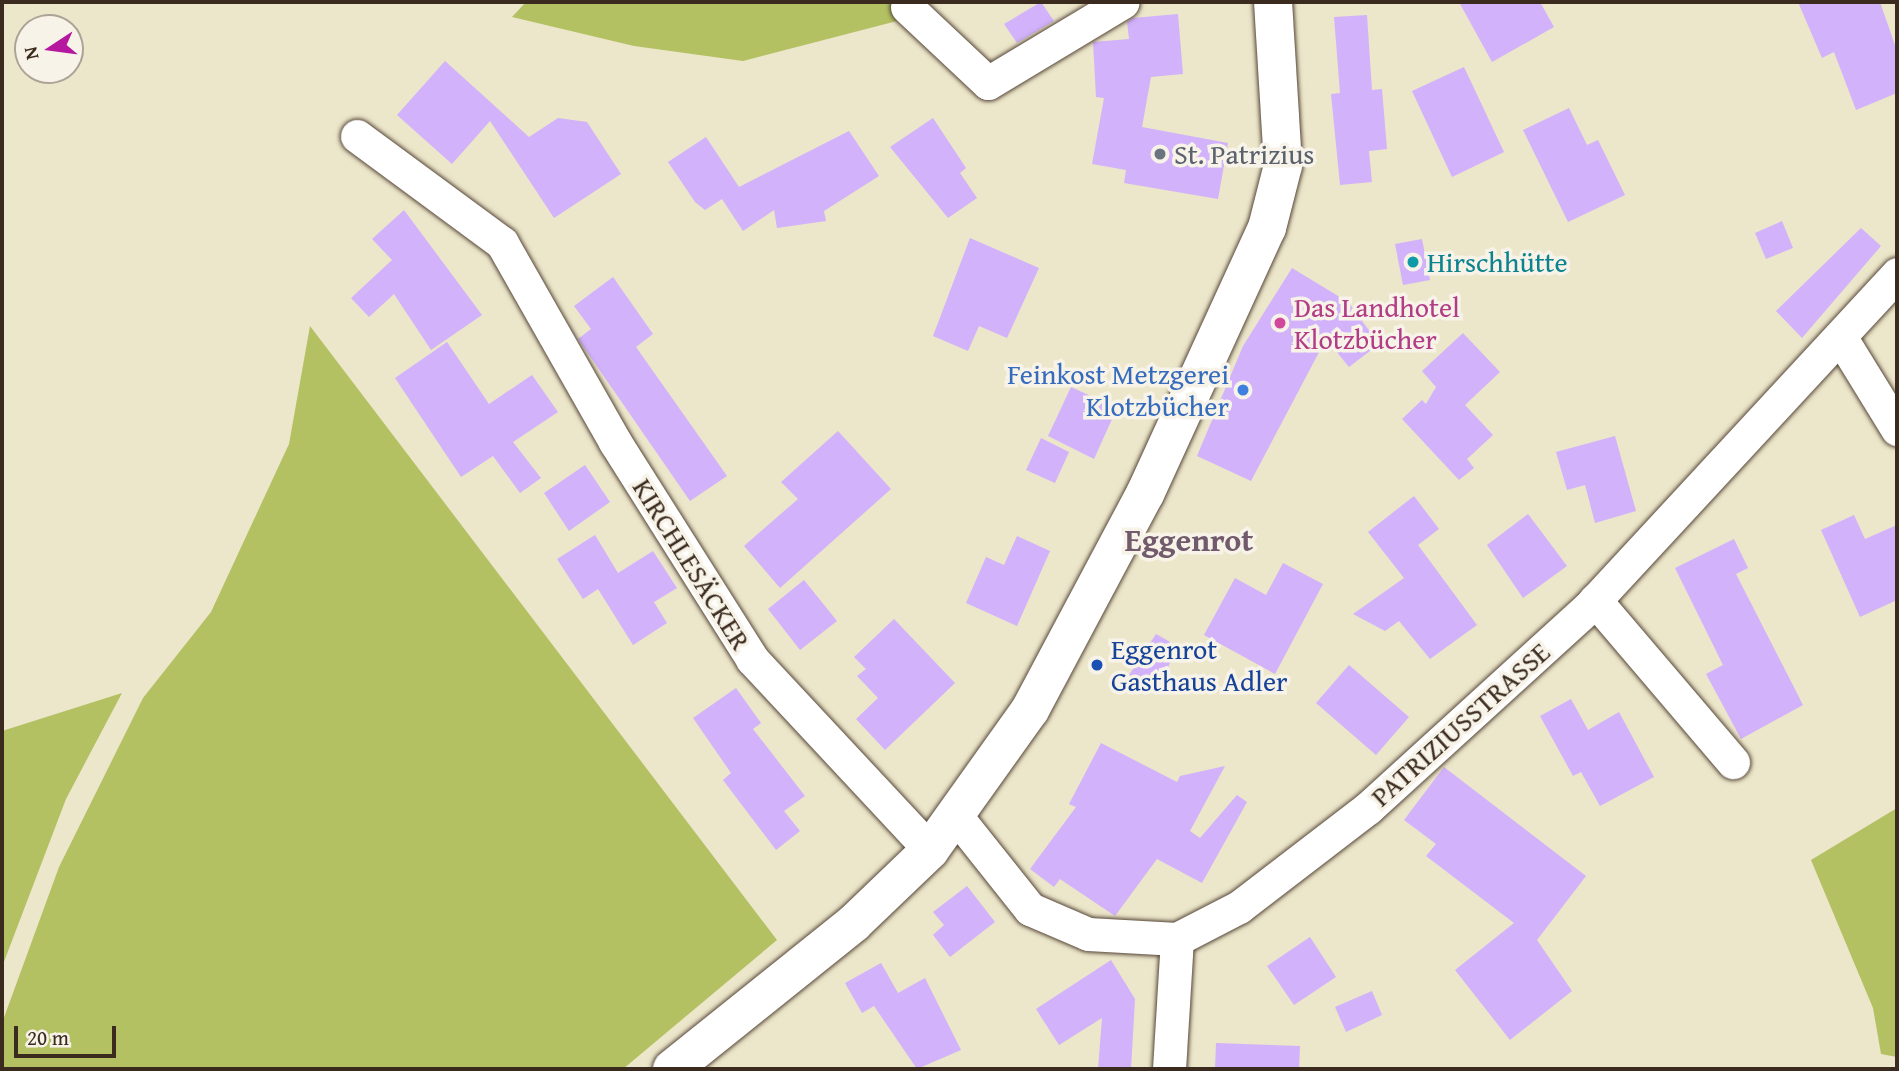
<!DOCTYPE html>
<meta charset="utf-8">
<style>
body{margin:0}
#map{position:relative;width:1899px;height:1071px;overflow:hidden;background:#ece6ca;font-family:"Gentium Book Plus",serif}
div>[style]{position:absolute}
.green>*{inset:0;background:#b3c163}
.building>*{inset:0;background:#d1b2fb}
.roads{filter:drop-shadow(0 0 2px #564638) drop-shadow(0 0 2px #564638)}
.minor>*{height:33px;margin:-16.5px;padding:0 16.5px;transform-origin:16.5px;border-radius:16.5px;background:#fff}
.major>*{height:38px;margin:-19px;padding:0 19px;transform-origin:19px;border-radius:19px;background:#fff}
.dots>*{width:19px;height:19px;translate:-50% -50%;box-sizing:border-box;border:4px solid #f7f3e8;border-radius:50%}
span{translate:-50% -50%;white-space:nowrap;text-align:center;line-height:1.15;-webkit-text-stroke:7px #f7f3e8;paint-order:stroke}
.worship-label{font-size:28px;color:#5b616d}
.left{translate:0 -50%;text-align:left}
.culture-label{font-size:28px;color:#0d838f}
.hotel-label{font-size:28px;color:#b23c85}
.shop-label{font-size:28px;color:#366cbe}
.right{translate:-100% -50%;text-align:right}
.street-label{font-size:28px;color:#3b2a1e}
.transit-label{font-size:28px;color:#164399}
.quarter-label{font-size:32px;color:#705a6b;font-weight:700}
.frame{position:absolute;inset:0;border:4px solid #3b2a1e;pointer-events:none}
.north{position:absolute;left:14px;top:14px;width:70px;height:70px;box-sizing:border-box;background:#f7f3e8;border:2px solid #aca397;border-radius:50%;rotate:257deg;font-size:19px;font-weight:700;line-height:28px;text-align:center;color:#3b2a1e}
.north::after{content:'';display:block;margin:auto;width:24px;height:32px;background:#b5179e;clip-path:polygon(50% 0,100% 100%,50% 72%,0 100%)}
.scale{position:absolute;left:14px;top:1026px;width:102px;height:32px;box-sizing:border-box;border:4px solid #3b2a1e;border-top:0;padding-left:9px;font-size:21px;line-height:24px;white-space:nowrap;color:#3b2a1e;-webkit-text-stroke:5px #f7f3e8;paint-order:stroke}
</style>
<div id="map">
<div class="green">
<i style="clip-path:polygon(526px 2px,912px 2px,897px 21px,743px 61px,634px 46px,512px 17px)"></i>
<i style="clip-path:polygon(310px 326px,777px 940px,623px 1069px,2px 1069px,2px 1023px,59px 867px,143px 698px,211px 612px,289px 444px)"></i>
<i style="clip-path:polygon(122px 693px,66px 799px,2px 967px,2px 731px)"></i>
<i style="clip-path:polygon(1897px 808px,1897px 1057px,1881px 1054px,1873px 1008px,1811px 860px)"></i>
</div>
<div class="building">
<i style="clip-path:polygon(1041px 2px,1054px 21px,1017px 43px,1004px 24px)"></i>
<i style="clip-path:polygon(1459px 2px,1540px 2px,1554px 27px,1492px 62px)"></i>
<i style="clip-path:polygon(1798px 2px,1880px 2px,1897px 51px,1897px 93px,1856px 110px,1834px 52px,1822px 58px)"></i>
<i style="clip-path:polygon(1178px 14px,1183px 74px,1151px 77px,1142px 127px,1228px 143px,1218px 199px,1124px 183px,1126px 170px,1092px 164px,1104px 98px,1096px 97px,1093px 42px,1129px 39px,1127px 22px,1133px 18px)"></i>
<i style="clip-path:polygon(1367px 15px,1372px 90px,1382px 89px,1387px 149px,1369px 151px,1372px 182px,1340px 185px,1331px 94px,1340px 93px,1334px 17px)"></i>
<i style="clip-path:polygon(445px 61px,529px 137px,558px 118px,587px 122px,621px 174px,554px 218px,490px 121px,452px 164px,397px 115px)"></i>
<i style="clip-path:polygon(1464px 67px,1504px 152px,1452px 177px,1412px 91px)"></i>
<i style="clip-path:polygon(1569px 108px,1587px 145px,1598px 140px,1625px 195px,1568px 222px,1523px 130px)"></i>
<i style="clip-path:polygon(933px 118px,966px 168px,960px 173px,977px 198px,948px 218px,890px 147px)"></i>
<i style="clip-path:polygon(849px 131px,879px 176px,824px 211px,826px 221px,777px 228px,774px 210px,743px 231px,722px 199px,705px 210px,695px 202px,668px 162px,706px 137px,739px 187px)"></i>
<i style="clip-path:polygon(404px 210px,482px 315px,431px 350px,394px 294px,369px 317px,351px 298px,392px 260px,372px 239px)"></i>
<i style="clip-path:polygon(1782px 221px,1793px 248px,1766px 259px,1755px 233px)"></i>
<i style="clip-path:polygon(1861px 228px,1881px 246px,1802px 338px,1776px 311px)"></i>
<i style="clip-path:polygon(970px 238px,1039px 268px,1007px 338px,979px 326px,968px 351px,933px 336px)"></i>
<i style="clip-path:polygon(1422px 239px,1430px 280px,1403px 285px,1395px 244px)"></i>
<i style="clip-path:polygon(1292px 268px,1348px 302px,1379px 344px,1349px 367px,1326px 339px,1251px 481px,1197px 456px,1243px 346px)"></i>
<i style="clip-path:polygon(613px 277px,653px 334px,636px 347px,727px 476px,690px 501px,578px 339px,591px 329px,574px 306px)"></i>
<i style="clip-path:polygon(1463px 333px,1500px 372px,1465px 405px,1493px 435px,1467px 459px,1474px 468px,1459px 480px,1402px 419px,1422px 400px,1426px 404px,1436px 387px,1422px 371px)"></i>
<i style="clip-path:polygon(447px 342px,489px 404px,532px 375px,558px 412px,513px 442px,541px 478px,520px 493px,493px 456px,461px 477px,395px 378px)"></i>
<i style="clip-path:polygon(1071px 387px,1117px 408px,1094px 459px,1048px 436px)"></i>
<i style="clip-path:polygon(838px 431px,891px 489px,780px 588px,744px 546px,798px 499px,781px 482px)"></i>
<i style="clip-path:polygon(1615px 436px,1636px 511px,1595px 523px,1585px 485px,1567px 490px,1556px 452px)"></i>
<i style="clip-path:polygon(1041px 438px,1069px 452px,1055px 483px,1026px 470px)"></i>
<i style="clip-path:polygon(585px 465px,610px 502px,569px 531px,544px 493px)"></i>
<i style="clip-path:polygon(1414px 496px,1439px 529px,1418px 545px,1477px 625px,1430px 659px,1399px 621px,1385px 631px,1353px 614px,1404px 578px,1368px 532px)"></i>
<i style="clip-path:polygon(1528px 514px,1567px 566px,1523px 598px,1487px 545px)"></i>
<i style="clip-path:polygon(1854px 515px,1865px 539px,1897px 525px,1897px 600px,1860px 617px,1821px 530px)"></i>
<i style="clip-path:polygon(595px 535px,618px 573px,653px 551px,677px 588px,654px 602px,667px 623px,633px 645px,598px 589px,583px 599px,557px 559px)"></i>
<i style="clip-path:polygon(1017px 536px,1050px 551px,1017px 626px,966px 603px,986px 557px,1004px 565px)"></i>
<i style="clip-path:polygon(1734px 539px,1748px 568px,1736px 574px,1803px 705px,1741px 739px,1706px 674px,1723px 665px,1675px 568px)"></i>
<i style="clip-path:polygon(1283px 563px,1323px 584px,1275px 674px,1204px 635px,1235px 578px,1266px 595px)"></i>
<i style="clip-path:polygon(804px 580px,837px 621px,800px 650px,768px 609px)"></i>
<i style="clip-path:polygon(894px 619px,955px 683px,885px 750px,856px 719px,878px 698px,857px 676px,866px 669px,854px 657px)"></i>
<i style="clip-path:polygon(1156px 634px,1179px 647px,1155px 690px,1129px 675px)"></i>
<i style="clip-path:polygon(1349px 665px,1409px 717px,1376px 755px,1316px 703px)"></i>
<i style="clip-path:polygon(736px 688px,761px 723px,753px 729px,805px 796px,784px 811px,800px 831px,776px 850px,723px 780px,731px 773px,693px 718px)"></i>
<i style="clip-path:polygon(1571px 699px,1588px 730px,1619px 712px,1654px 777px,1600px 806px,1581px 772px,1573px 776px,1540px 716px)"></i>
<i style="clip-path:polygon(1101px 743px,1177px 782px,1180px 776px,1225px 766px,1190px 831px,1200px 838px,1237px 795px,1247px 802px,1202px 883px,1157px 859px,1115px 916px,1060px 879px,1054px 887px,1030px 869px,1076px 807px,1069px 804px)"></i>
<i style="clip-path:polygon(1444px 767px,1586px 876px,1537px 940px,1572px 991px,1510px 1040px,1455px 970px,1514px 923px,1426px 856px,1436px 844px,1404px 820px)"></i>
<i style="clip-path:polygon(967px 886px,995px 922px,950px 957px,933px 935px,944px 925px,933px 912px)"></i>
<i style="clip-path:polygon(1310px 937px,1336px 977px,1294px 1005px,1267px 966px)"></i>
<i style="clip-path:polygon(1111px 960px,1135px 999px,1131px 1069px,1098px 1069px,1102px 1018px,1059px 1045px,1036px 1009px)"></i>
<i style="clip-path:polygon(881px 963px,898px 993px,925px 978px,961px 1050px,917px 1069px,874px 1006px,862px 1013px,845px 983px)"></i>
<i style="clip-path:polygon(1372px 991px,1382px 1015px,1346px 1032px,1335px 1007px)"></i>
<i style="clip-path:polygon(1216px 1043px,1300px 1046px,1299px 1069px,1215px 1069px)"></i>
</div>
<div class="roads">
<div class="minor">
<i style="left:907px;top:7px;width:111px;rotate:43.2deg"></i>
<i style="left:988px;top:83px;width:157px;rotate:-31deg"></i>
<i style="left:357px;top:136px;width:180px;rotate:36.4deg"></i>
<i style="left:502px;top:243px;width:229px;rotate:60.4deg"></i>
<i style="left:615px;top:442px;width:257px;rotate:57.7deg"></i>
<i style="left:752px;top:659px;width:261px;rotate:47deg"></i>
<i style="left:1841px;top:338px;width:107px;rotate:58.4deg"></i>
<i style="left:1595px;top:600px;width:213px;rotate:49.6deg"></i>
<i style="left:956px;top:816px;width:119px;rotate:51.5deg"></i>
<i style="left:1030px;top:909px;width:63px;rotate:23.3deg"></i>
<i style="left:1088px;top:934px;width:89px;rotate:3.2deg"></i>
<i style="left:1177px;top:939px;width:70px;rotate:-27.3deg"></i>
<i style="left:1239px;top:907px;width:163px;rotate:-37.5deg"></i>
<i style="left:1368px;top:808px;width:299px;rotate:-42.3deg"></i>
<i style="left:1589px;top:607px;width:454px;rotate:-47.2deg"></i>
<i style="left:1169px;top:1069px;width:130px;rotate:-86.5deg"></i>
</div>
<div class="major">
<i style="left:672px;top:1069px;width:233px;rotate:-38.7deg"></i>
<i style="left:854px;top:923px;width:105px;rotate:-43.8deg"></i>
<i style="left:930px;top:850px;width:172px;rotate:-54.5deg"></i>
<i style="left:1030px;top:710px;width:245px;rotate:-62deg"></i>
<i style="left:1145px;top:494px;width:293px;rotate:-65.4deg"></i>
<i style="left:1267px;top:228px;width:65px;rotate:-75.7deg"></i>
<i style="left:1283px;top:165px;width:163px;rotate:-93.5deg"></i>
</div>
</div>
<div class="dots">
<i style="left:1160px;top:154px;background:#6b7280"></i>
<i style="left:1413px;top:262px;background:#0f9aa8"></i>
<i style="left:1280px;top:323px;background:#d1479c"></i>
<i style="left:1243px;top:390px;background:#3f7fe0"></i>
<i style="left:1097px;top:665px;background:#1a4fb4"></i>
</div>
<div class="worship-label">
<span class="left" style="left:1174px;top:154px">St. Patrizius</span>
</div>
<div class="culture-label">
<span class="left" style="left:1427px;top:262px">Hirschhütte</span>
</div>
<div class="hotel-label">
<span class="left" style="left:1294px;top:323px">Das Landhotel<br>Klotzbücher</span>
</div>
<div class="shop-label">
<span class="right" style="left:1229px;top:390px">Feinkost Metzgerei<br>Klotzbücher</span>
</div>
<div class="street-label">
<span style="left:692px;top:564px;rotate:58deg">KIRCHLESÄCKER</span>
<span style="left:1460px;top:724px;rotate:-42deg">PATRIZIUSSTRASSE</span>
</div>
<div class="transit-label">
<span class="left" style="left:1111px;top:665px">Eggenrot<br>Gasthaus Adler</span>
</div>
<div class="quarter-label">
<span style="left:1189px;top:540px">Eggenrot</span>
</div>
<div class="frame"></div>
<div class="north">N</div>
<div class="scale">20 m</div>
</div>
